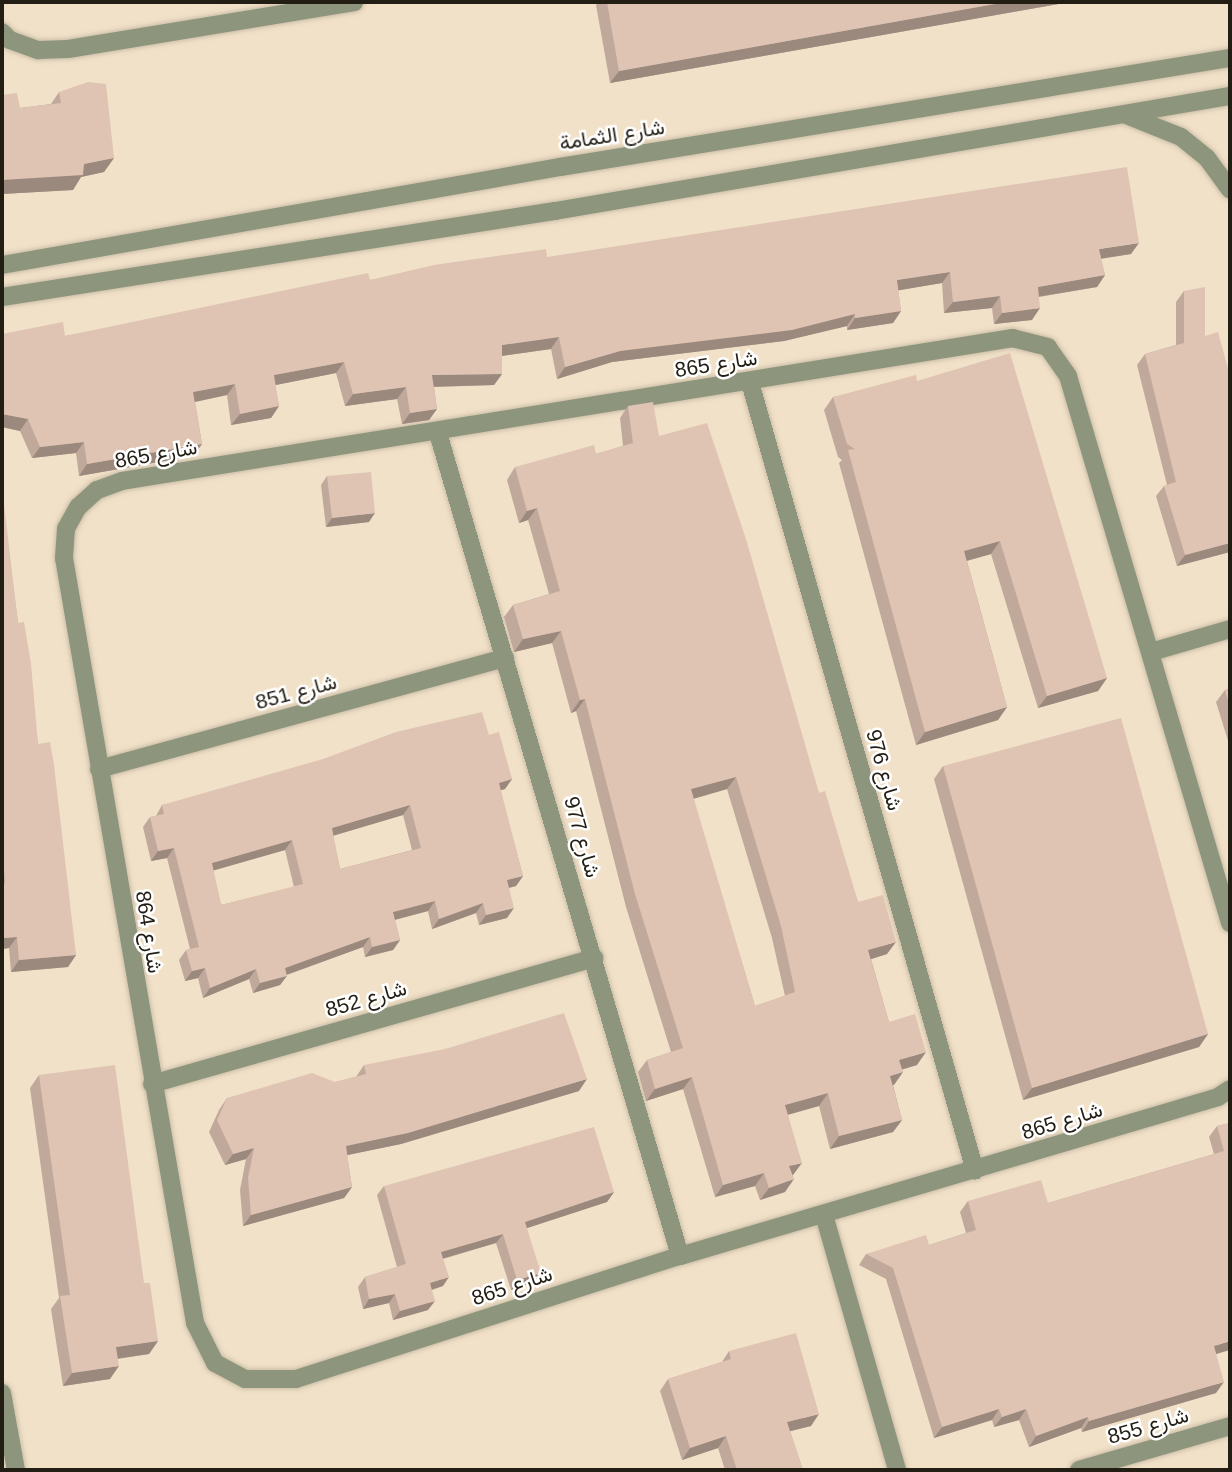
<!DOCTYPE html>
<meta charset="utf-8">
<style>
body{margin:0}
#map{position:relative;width:1232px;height:1472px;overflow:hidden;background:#f1e1c8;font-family:Helvetica,Vazirmatn,sans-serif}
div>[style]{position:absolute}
.roads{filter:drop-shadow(0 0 2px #ccbea8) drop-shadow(0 0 2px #ccbea8)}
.minor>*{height:18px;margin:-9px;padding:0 9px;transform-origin:9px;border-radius:9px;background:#8d967d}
.wall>*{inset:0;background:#c0a99b}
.shaded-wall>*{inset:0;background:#9c897e}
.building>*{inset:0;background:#dfc4b4}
span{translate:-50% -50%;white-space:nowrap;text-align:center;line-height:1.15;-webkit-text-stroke:5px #fff;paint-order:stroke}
.street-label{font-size:21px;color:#231e14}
.frame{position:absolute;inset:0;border:4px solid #231e14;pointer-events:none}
</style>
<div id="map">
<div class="roads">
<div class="minor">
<i style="left:2px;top:32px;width:11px;rotate:45deg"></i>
<i style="left:10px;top:40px;width:30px;rotate:20deg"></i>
<i style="left:38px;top:50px;width:30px;rotate:-2deg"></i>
<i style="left:68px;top:49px;width:290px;rotate:-9.3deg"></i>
<i style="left:1126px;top:115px;width:59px;rotate:21.8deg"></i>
<i style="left:1181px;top:137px;width:33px;rotate:39deg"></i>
<i style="left:1207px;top:158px;width:39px;rotate:54deg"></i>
<i style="left:2px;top:265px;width:567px;rotate:-9.96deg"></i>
<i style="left:560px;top:167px;width:679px;rotate:-9.24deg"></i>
<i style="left:2px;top:297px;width:560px;rotate:-8.84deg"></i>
<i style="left:555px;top:211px;width:685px;rotate:-9.67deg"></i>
<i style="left:750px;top:382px;width:820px;rotate:74.08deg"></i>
<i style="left:438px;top:433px;width:858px;rotate:73.61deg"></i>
<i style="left:1151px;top:652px;width:82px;rotate:-16.2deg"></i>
<i style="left:99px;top:769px;width:421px;rotate:-15.3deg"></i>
<i style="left:1230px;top:923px;width:570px;rotate:-106.5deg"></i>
<i style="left:1068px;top:376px;width:35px;rotate:-125deg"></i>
<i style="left:1048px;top:347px;width:36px;rotate:-166deg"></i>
<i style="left:1013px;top:338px;width:902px;rotate:170.88deg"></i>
<i style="left:122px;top:481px;width:27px;rotate:160deg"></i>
<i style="left:97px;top:490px;width:25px;rotate:138deg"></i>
<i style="left:78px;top:507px;width:25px;rotate:119deg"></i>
<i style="left:66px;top:529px;width:29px;rotate:94deg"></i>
<i style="left:64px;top:558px;width:776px;rotate:80.28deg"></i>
<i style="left:195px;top:1323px;width:45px;rotate:63.4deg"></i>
<i style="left:215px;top:1363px;width:34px;rotate:28deg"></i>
<i style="left:245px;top:1379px;width:51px"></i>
<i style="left:296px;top:1379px;width:403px;rotate:-17.8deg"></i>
<i style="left:680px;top:1256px;width:561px;rotate:-16.46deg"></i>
<i style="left:1218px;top:1097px;width:14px;rotate:-34deg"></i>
<i style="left:152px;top:1084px;width:460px;rotate:-15.9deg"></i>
<i style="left:824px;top:1215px;width:265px;rotate:74deg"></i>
<i style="left:2px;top:1393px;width:78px;rotate:79.7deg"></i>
<i style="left:1079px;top:1470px;width:157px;rotate:-16.2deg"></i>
</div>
</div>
<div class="wall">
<i style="clip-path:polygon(599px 2px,1070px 2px,610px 83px,596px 5px)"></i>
<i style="clip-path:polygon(59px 92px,114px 158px,104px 172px,81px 177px,73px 190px,2px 194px,20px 108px,51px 104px)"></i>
<i style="clip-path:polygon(1131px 254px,1101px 259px,1105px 275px,1097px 287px,1039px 297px,1032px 320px,994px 324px,992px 308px,944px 313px,942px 283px,898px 290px,901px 311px,893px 323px,847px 330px,847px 326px,784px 341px,612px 362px,557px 379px,551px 349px,502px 356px,502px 374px,494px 385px,434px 387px,437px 409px,429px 420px,402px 424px,397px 399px,345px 406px,336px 373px,275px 385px,279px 406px,271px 418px,231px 425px,227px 395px,195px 402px,202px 444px,193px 456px,79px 476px,76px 453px,32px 458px,20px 431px,2px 427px,2px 334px,65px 336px,370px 280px,547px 257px)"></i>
<i style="clip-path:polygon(1184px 291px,1205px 336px,1230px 376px,1230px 552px,1177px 566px,1156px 496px,1164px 486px,1167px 485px,1137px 365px,1145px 354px,1176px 345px,1176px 302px)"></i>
<i style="clip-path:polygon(917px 381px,1107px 678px,1098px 691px,1038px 708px,991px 554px,967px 561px,1007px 707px,998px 720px,916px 745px,839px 463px,842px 460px,838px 457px,824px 410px,833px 397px)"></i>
<i style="clip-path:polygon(evenodd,628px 406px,659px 436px,819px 793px,858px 902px,887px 954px,871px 959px,889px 1022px,917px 1065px,902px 1069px,903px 1072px,893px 1085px,902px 1120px,893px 1132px,830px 1149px,819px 1106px,788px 1114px,793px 1175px,785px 1192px,760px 1200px,755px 1186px,715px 1197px,683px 1089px,646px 1101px,638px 1072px,647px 1060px,671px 1052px,626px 907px,576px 711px,571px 713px,552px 643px,514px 652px,504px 617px,513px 605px,549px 594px,528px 520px,519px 523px,507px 480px,515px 467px,596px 454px,623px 446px,620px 418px,628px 406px,727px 789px,772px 938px,785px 996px,755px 1006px,693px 799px,727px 789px)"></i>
<i style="clip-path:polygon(327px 476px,369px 522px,326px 527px,321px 485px)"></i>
<i style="clip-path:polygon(2px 497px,18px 623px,38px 744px,76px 955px,68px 967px,11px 972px,9px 948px,2px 949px)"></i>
<i style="clip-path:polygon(1230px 688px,1230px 747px,1216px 702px,1225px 690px)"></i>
<i style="clip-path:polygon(evenodd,489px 735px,512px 779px,505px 789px,500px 790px,523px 876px,516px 886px,509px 888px,507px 918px,479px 925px,476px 913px,432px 929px,428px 911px,395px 920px,400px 940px,393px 950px,365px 957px,363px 947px,287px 975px,280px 985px,253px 993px,249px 979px,203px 998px,198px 978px,185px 981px,179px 960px,186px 950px,190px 949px,167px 858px,151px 861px,143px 827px,150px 817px,156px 816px,162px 805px,489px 735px,403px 815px,412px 850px,340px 869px,333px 836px,403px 815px,489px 735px,285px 850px,294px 887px,221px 905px,213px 870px,285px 850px)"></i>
<i style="clip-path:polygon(943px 766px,1208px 1034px,1199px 1047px,1023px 1100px,934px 779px)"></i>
<i style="clip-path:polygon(364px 1065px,579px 1091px,401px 1144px,347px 1155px,352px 1187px,344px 1198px,243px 1226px,240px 1190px,246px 1159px,225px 1165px,209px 1132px,219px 1110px,227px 1098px,335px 1082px,356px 1077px)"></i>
<i style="clip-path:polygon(39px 1075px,158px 1341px,149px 1354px,118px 1359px,110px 1379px,63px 1386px,51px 1309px,59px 1298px,30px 1088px)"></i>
<i style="clip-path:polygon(1230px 1123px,1216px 1354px,1216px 1393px,1082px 1432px,1081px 1428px,1029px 1447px,1019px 1420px,994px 1427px,992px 1420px,934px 1438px,886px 1279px,859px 1265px,866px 1254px,929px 1245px,966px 1233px,960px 1212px,968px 1201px,1048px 1203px,1214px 1154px,1209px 1137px,1217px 1126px)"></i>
<i style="clip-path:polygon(384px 1186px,614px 1192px,607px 1202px,527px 1228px,534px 1282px,511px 1290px,496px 1243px,443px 1259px,443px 1286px,432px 1290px,428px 1310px,393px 1320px,389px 1303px,363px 1309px,358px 1287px,365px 1277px,397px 1267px,377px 1195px)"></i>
<i style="clip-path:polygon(729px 1351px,811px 1426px,790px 1431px,803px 1470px,725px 1470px,718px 1448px,682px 1460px,660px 1391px,668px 1379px,722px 1362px)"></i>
</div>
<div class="shaded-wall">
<i style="clip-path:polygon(1006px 2px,1070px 2px,610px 83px,619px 71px)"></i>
<i style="clip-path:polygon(114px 158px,104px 172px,81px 177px,73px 190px,2px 194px,2px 180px)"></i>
<i style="clip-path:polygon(1139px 243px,1131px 254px,1091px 260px,1099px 249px)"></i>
<i style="clip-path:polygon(950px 272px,942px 283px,889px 292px,897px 280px)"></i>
<i style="clip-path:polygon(1105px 275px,1097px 287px,1030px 298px,1038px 287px)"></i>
<i style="clip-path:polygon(1000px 296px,992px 308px,944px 313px,953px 302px)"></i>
<i style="clip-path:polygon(1040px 308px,1032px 320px,994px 324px,1002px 313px)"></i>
<i style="clip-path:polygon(901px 311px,893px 323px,847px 330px,855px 318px)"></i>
<i style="clip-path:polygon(855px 314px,847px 326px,784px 341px,612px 362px,557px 379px,565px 367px,620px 351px)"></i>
<i style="clip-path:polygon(559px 337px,551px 349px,494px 357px,502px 345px)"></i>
<i style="clip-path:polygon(344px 362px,336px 373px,266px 387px,274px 375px)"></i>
<i style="clip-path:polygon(502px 374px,494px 385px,424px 387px,432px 375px)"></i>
<i style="clip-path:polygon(235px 384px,227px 395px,185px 404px,193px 392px)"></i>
<i style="clip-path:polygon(406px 387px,397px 399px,345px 406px,353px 394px)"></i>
<i style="clip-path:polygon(279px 406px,271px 418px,231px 425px,240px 414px)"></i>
<i style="clip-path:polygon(437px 409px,429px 420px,402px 424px,410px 413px)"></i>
<i style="clip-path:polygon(2px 414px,28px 419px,20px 431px,2px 427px)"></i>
<i style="clip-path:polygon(84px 442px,76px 453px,32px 458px,40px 447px)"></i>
<i style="clip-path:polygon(202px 444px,193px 456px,79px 476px,87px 464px)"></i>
<i style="clip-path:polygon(537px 508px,528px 520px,519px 523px,527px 511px)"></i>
<i style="clip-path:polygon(375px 513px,369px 522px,326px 527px,332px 518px)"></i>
<i style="clip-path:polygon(1000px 541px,991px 554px,955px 564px,964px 551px)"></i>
<i style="clip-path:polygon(1230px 543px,1230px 552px,1177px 566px,1185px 555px)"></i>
<i style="clip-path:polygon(561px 631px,552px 643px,514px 652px,523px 639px)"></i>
<i style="clip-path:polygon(1107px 678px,1098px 691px,1038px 708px,1047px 696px)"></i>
<i style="clip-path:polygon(585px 699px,576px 711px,571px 713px,580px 700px)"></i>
<i style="clip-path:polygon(1007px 707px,998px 720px,916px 745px,925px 732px)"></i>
<i style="clip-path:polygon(736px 777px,727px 789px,682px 802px,691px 789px)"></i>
<i style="clip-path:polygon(512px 779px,505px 789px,492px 793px,499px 783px)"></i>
<i style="clip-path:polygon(410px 805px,403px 815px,325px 838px,332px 828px)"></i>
<i style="clip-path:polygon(292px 840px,285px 850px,205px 873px,212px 863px)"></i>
<i style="clip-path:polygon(174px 848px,167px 858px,151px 861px,158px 851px)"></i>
<i style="clip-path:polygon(523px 876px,516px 886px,500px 890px,507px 880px)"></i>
<i style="clip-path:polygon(435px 901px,428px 911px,386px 922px,393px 912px)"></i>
<i style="clip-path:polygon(483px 903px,476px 913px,432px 929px,439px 919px)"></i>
<i style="clip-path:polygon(514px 908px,507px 918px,479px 925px,486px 915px)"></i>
<i style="clip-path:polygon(17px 937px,9px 948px,2px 949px,2px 941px,4px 938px)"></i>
<i style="clip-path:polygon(370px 937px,363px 947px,280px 977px,287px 976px,280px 985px,253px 993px,260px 983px,285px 968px)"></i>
<i style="clip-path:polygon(400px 940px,393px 950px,365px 957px,372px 947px)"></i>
<i style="clip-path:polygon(896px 942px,887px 954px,859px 963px,868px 950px)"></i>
<i style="clip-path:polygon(76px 955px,68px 967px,11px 972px,19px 960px)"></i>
<i style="clip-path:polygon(205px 968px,198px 978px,185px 981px,192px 971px)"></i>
<i style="clip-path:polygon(256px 969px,249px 979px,203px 998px,210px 988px)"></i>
<i style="clip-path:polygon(1208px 1034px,1199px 1047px,1023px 1100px,1032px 1088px)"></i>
<i style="clip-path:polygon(926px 1052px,917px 1065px,891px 1073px,899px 1060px)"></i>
<i style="clip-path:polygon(903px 1072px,894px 1085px,882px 1088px,890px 1076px)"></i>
<i style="clip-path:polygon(692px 1077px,683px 1089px,646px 1101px,655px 1089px)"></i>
<i style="clip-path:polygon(587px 1079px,579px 1091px,401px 1144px,338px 1157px,346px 1146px)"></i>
<i style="clip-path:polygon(828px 1093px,819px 1106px,777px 1118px,785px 1105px)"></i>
<i style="clip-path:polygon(902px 1120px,893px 1132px,830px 1149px,839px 1136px)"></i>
<i style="clip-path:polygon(254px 1148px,246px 1159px,225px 1165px,233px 1154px)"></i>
<i style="clip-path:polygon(802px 1163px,793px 1175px,780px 1179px,789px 1166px)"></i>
<i style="clip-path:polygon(764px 1173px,755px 1186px,715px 1197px,723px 1185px)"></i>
<i style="clip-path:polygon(794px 1179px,785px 1192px,760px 1200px,769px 1188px)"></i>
<i style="clip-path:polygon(352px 1187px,344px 1198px,243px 1226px,251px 1215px)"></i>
<i style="clip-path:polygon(614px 1192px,607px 1202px,518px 1231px,525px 1222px)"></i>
<i style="clip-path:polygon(503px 1234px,496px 1243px,434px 1261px,441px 1252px)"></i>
<i style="clip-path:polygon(541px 1273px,534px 1282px,511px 1290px,517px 1280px)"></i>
<i style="clip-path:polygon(449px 1277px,443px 1286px,424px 1292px,430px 1283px)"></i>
<i style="clip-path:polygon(395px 1294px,389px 1303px,363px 1309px,369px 1299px)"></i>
<i style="clip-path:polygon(435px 1301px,428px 1310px,393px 1320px,400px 1311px)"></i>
<i style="clip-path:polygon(158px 1341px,149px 1354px,107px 1360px,116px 1347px)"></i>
<i style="clip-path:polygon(1230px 1341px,1230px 1350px,1206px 1357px,1214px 1346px)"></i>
<i style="clip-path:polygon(119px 1366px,110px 1379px,63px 1386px,72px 1373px)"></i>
<i style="clip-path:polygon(1224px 1382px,1216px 1393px,1082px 1432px,1089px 1421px)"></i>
<i style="clip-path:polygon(999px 1409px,992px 1420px,934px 1438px,942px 1427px)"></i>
<i style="clip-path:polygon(1026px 1409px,1019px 1420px,994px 1427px,1002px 1417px)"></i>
<i style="clip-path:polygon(819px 1414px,811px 1426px,779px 1434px,787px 1422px)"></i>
<i style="clip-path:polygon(1088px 1417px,1081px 1428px,1029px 1447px,1036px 1436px)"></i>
<i style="clip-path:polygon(726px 1436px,718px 1448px,682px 1460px,690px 1448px)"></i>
</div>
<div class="building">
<i style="clip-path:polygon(607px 2px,1006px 2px,619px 71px)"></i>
<i style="clip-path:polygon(88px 82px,106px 84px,114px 158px,84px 164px,83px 175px,2px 180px,2px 95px,17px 93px,20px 108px,61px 103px,59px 92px)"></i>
<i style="clip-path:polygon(1127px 167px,1139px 243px,1099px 249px,1105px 275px,1038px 287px,1040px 308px,1002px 313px,1000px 296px,953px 302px,950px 272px,897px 280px,901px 311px,855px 318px,855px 314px,792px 330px,620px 351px,565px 367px,559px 337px,502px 345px,502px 374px,432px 375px,437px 409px,410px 413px,406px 387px,353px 394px,344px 362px,274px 375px,279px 406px,240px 414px,235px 384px,193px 392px,202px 444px,87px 464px,84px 442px,40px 447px,28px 419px,2px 414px,2px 334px,63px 322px,65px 336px,368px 273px,370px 280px,434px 265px,546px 249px,547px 257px)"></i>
<i style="clip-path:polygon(1205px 287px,1205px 336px,1218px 332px,1230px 376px,1230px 543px,1185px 555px,1164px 486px,1176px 482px,1145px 354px,1184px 343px,1184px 291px)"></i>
<i style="clip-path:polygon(1010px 353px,1107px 678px,1047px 696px,1000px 541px,964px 551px,1007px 707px,925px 732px,848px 450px,855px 449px,847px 444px,833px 397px,916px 375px,917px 381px)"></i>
<i style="clip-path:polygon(evenodd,653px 402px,659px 436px,707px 423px,746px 539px,819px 793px,825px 791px,858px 902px,883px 895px,896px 942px,868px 950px,889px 1022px,915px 1014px,926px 1052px,899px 1060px,903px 1072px,890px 1076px,902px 1120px,839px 1136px,828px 1093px,785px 1105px,802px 1163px,789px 1166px,794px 1179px,769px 1188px,764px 1173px,723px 1185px,692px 1077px,655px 1089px,647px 1060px,683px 1048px,635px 894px,585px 699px,580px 700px,561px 631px,523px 639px,513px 605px,560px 591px,537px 508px,527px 511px,515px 467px,594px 445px,596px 454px,633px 443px,628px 406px,653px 402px,736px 777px,781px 926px,795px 992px,755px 1006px,691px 789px,736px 777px)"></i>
<i style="clip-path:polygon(371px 472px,375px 513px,332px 518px,327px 476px)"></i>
<i style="clip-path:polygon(3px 496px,18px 623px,24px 622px,31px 664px,38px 744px,50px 742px,54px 765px,76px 955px,19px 960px,17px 937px,4px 938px,2px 926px,2px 884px,5px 883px,2px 838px,2px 497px)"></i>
<i style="clip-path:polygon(1230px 688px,1230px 707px,1225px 690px)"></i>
<i style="clip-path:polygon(evenodd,482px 712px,489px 735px,499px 732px,512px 779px,499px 783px,523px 876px,507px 880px,514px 908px,486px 915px,483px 903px,439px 919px,435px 901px,393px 912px,400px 940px,372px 947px,370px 937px,285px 968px,287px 976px,260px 983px,256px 969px,210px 988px,205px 968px,192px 971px,186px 950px,199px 947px,174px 848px,158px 851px,150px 817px,164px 814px,162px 805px,323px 759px,396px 732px,482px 712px,410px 805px,421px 848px,340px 869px,332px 828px,410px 805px,482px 712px,292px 840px,303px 884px,221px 905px,212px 863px,292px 840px)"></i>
<i style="clip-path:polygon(1121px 718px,1208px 1034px,1032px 1088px,943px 766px)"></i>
<i style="clip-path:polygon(564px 1013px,587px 1079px,408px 1133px,346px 1146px,352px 1187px,251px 1215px,248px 1178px,254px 1148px,233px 1154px,217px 1120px,227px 1098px,312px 1073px,335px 1082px,366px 1074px,364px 1065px,445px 1049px)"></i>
<i style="clip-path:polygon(115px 1065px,144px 1283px,150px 1283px,158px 1341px,116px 1347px,119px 1366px,72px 1373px,60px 1296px,70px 1295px,39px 1075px)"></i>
<i style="clip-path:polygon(1230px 1123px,1230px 1341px,1214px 1346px,1224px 1382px,1089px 1421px,1088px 1417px,1036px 1436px,1026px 1409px,1002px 1417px,999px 1409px,942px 1427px,893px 1268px,866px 1254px,926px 1235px,929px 1245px,976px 1230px,968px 1201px,1041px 1180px,1048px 1203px,1224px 1151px,1217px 1126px)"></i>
<i style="clip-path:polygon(594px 1127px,614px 1192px,525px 1222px,541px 1273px,517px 1280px,503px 1234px,441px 1252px,449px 1277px,430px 1283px,435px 1301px,400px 1311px,395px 1294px,369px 1299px,365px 1277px,406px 1264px,384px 1186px)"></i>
<i style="clip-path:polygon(796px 1333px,819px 1414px,787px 1422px,803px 1470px,737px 1470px,726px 1436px,690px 1448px,668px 1379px,731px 1359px,729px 1351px)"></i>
</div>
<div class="street-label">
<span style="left:612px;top:135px;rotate:-9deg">شارع الثمامة</span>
<span style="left:716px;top:364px;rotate:-9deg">شارع 865</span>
<span style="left:156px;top:454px;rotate:-10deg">شارع 865</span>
<span style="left:296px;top:692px;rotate:-15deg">شارع 851</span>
<span style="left:884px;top:770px;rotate:74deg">شارع 976</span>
<span style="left:582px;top:837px;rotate:74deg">شارع 977</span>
<span style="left:149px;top:932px;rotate:81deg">شارع 864</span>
<span style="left:366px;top:999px;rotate:-16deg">شارع 852</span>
<span style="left:1062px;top:1121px;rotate:-17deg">شارع 865</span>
<span style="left:512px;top:1286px;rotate:-18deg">شارع 865</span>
<span style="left:1148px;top:1426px;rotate:-16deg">شارع 855</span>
</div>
<div class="frame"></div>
</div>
